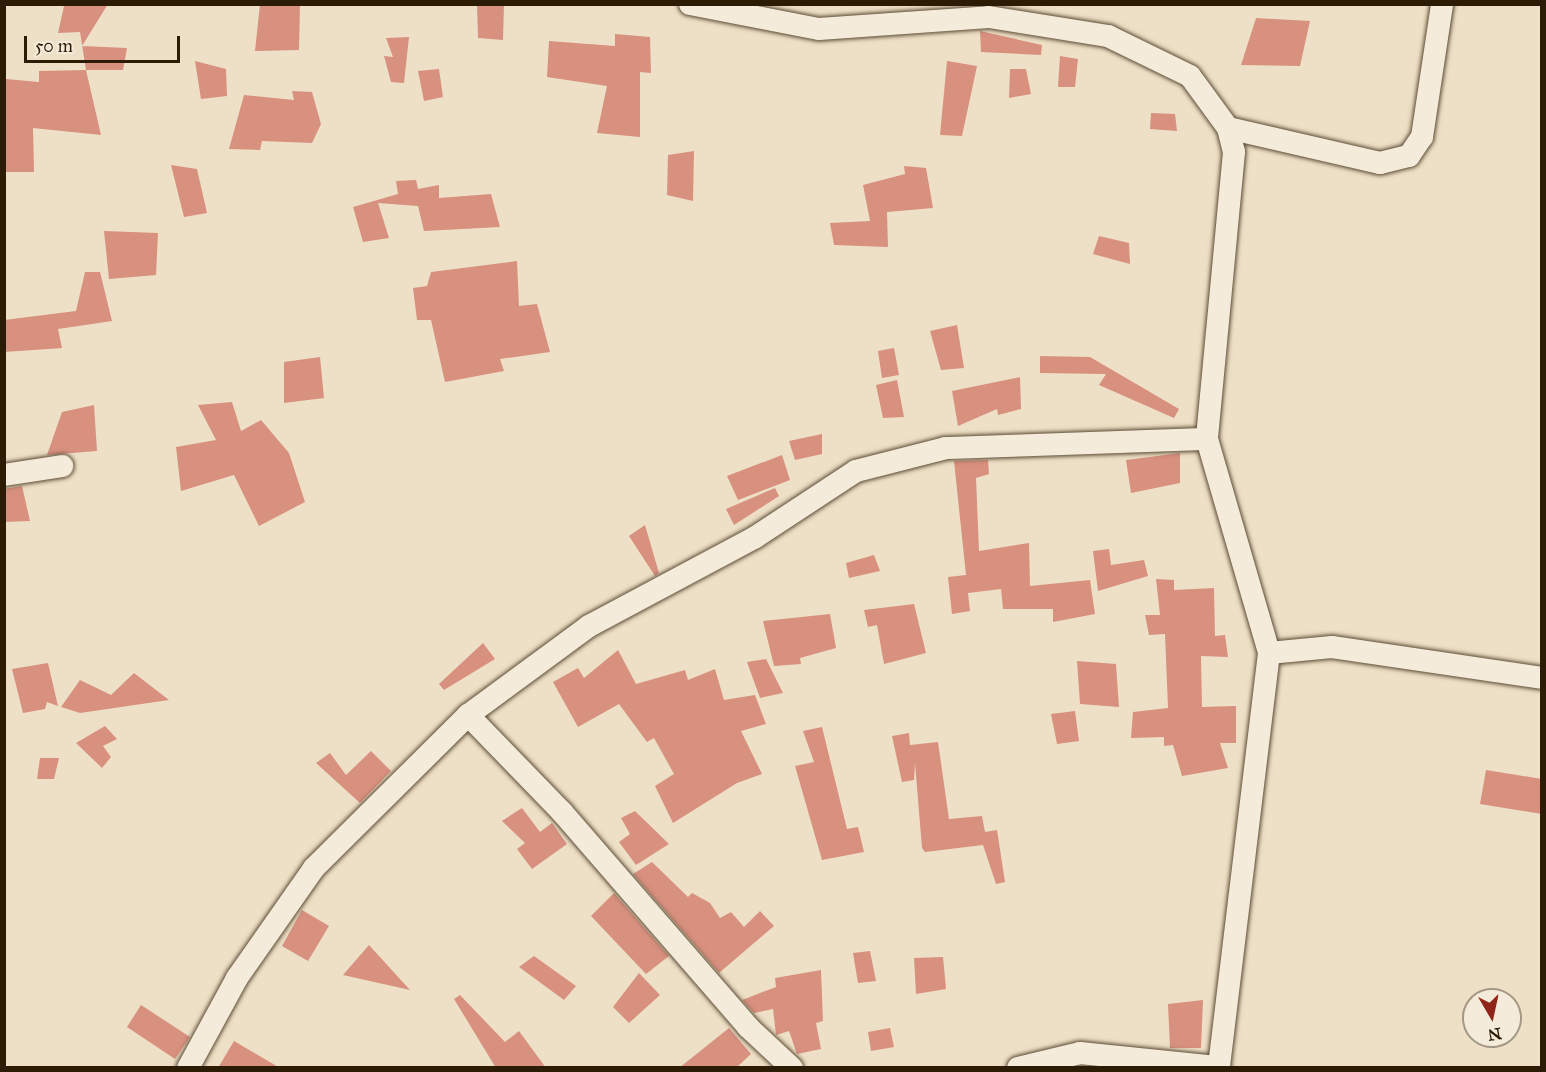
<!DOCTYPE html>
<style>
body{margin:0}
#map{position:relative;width:1546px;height:1072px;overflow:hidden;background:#eee0c6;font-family:"IM FELL Great Primer",serif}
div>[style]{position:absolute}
.building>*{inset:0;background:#d8907f}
.roads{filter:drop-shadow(0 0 2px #5c4c35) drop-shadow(0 0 2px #5c4c35)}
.minor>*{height:22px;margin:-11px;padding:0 11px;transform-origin:11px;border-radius:11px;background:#f4ebda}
span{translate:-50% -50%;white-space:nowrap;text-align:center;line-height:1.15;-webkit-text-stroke:4.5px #f4ebda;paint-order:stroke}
.frame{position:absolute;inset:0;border:6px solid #2c1b05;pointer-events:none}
.north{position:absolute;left:1462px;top:988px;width:60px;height:60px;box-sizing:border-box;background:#f4ebda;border:2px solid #a49885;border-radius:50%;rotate:171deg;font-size:16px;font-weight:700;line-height:24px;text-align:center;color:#2c1b05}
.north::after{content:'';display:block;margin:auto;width:21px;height:27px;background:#8f2418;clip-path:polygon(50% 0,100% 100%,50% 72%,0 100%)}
.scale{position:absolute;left:24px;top:36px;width:156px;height:27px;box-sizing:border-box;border:3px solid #2c1b05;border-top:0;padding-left:8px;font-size:18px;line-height:21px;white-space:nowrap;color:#2c1b05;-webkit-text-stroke:4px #f4ebda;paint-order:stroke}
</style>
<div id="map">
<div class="building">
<i style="clip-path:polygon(108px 4px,82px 46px,127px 48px,123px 70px,86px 70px,80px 32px,58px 33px,64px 6px)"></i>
<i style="clip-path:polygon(260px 4px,300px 4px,299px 50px,255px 51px)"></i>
<i style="clip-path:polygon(477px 4px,504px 4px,503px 40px,478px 38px)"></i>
<i style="clip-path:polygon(1256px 18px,1310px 21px,1300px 66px,1241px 65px)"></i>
<i style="clip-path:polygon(980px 31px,1042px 45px,1041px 55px,981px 52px)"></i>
<i style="clip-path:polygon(615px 34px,650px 37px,651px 73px,640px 72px,640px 137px,597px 133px,607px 86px,547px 77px,549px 41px,615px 46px)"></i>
<i style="clip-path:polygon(409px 37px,404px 83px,391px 82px,384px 56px,393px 57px,386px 38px)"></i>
<i style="clip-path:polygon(1060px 56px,1078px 59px,1075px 87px,1058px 87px)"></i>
<i style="clip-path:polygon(195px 61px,226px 69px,227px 96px,201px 99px)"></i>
<i style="clip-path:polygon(947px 61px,977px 66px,962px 136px,940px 135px)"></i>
<i style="clip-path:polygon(439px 69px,443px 97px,424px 101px,418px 71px)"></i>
<i style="clip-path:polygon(1010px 69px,1026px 69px,1031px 94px,1009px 98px)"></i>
<i style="clip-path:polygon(86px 70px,101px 135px,33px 128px,34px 172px,4px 172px,6px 79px,39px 82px,39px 71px)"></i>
<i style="clip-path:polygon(292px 91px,312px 92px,321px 124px,312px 143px,262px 141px,260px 150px,229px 149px,244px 95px,294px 100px)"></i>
<i style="clip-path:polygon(1151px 113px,1175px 114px,1177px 131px,1150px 129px)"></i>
<i style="clip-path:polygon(694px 151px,693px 201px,667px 195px,668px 155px)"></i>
<i style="clip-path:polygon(171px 165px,197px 169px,207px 213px,184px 217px)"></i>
<i style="clip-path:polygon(904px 166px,926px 168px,933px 208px,887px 212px,888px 247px,834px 245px,830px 223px,870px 221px,863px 185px,905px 174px)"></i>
<i style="clip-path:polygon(416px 180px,418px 189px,439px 185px,439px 198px,491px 194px,500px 227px,424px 231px,418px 206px,378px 203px,389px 238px,363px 242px,353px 207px,398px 194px,396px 181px)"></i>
<i style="clip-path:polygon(104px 231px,158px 233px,156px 275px,109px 279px)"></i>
<i style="clip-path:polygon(1099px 236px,1129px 243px,1130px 264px,1093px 254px)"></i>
<i style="clip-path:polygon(517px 261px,519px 306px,537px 304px,550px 352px,500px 359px,504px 371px,445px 382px,431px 320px,417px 320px,413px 288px,427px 286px,431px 272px)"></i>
<i style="clip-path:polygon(85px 272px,100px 272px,112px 321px,58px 329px,62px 348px,4px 352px,4px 320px,76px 311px)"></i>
<i style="clip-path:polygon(957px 325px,964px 368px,941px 370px,930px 331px)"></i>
<i style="clip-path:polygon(894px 348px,899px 375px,882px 378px,878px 351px)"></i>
<i style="clip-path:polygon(1040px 356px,1090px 357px,1179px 409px,1174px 418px,1099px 385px,1106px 374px,1040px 373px)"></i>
<i style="clip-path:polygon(320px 357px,324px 398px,284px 403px,284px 362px)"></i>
<i style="clip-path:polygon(1020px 377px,1021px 409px,998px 415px,997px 409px,958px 426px,952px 391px)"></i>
<i style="clip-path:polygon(897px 380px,904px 417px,883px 418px,876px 385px)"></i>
<i style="clip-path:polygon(232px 402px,241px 431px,261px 420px,289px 453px,305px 502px,259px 526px,234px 475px,181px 491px,176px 447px,216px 440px,198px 405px)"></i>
<i style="clip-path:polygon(94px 405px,97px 451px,47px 455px,62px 412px)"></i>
<i style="clip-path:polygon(822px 434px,822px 454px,795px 460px,789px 441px)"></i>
<i style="clip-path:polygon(1180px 453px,1180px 483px,1131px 493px,1126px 460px)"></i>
<i style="clip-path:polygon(782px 455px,790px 480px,738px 500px,727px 476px)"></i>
<i style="clip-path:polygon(988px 460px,989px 474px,976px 478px,979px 551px,1029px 543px,1030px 586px,1090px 580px,1095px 614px,1053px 622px,1053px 609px,1003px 609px,1001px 589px,968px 593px,970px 611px,952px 614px,948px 577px,966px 575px,954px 461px)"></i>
<i style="clip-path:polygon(22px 486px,30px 521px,4px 522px,4px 489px)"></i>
<i style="clip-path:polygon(775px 488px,779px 496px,734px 525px,726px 509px)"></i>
<i style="clip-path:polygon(645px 525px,659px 573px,655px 576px,629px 536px)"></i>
<i style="clip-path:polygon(1109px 549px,1111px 565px,1144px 560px,1148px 576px,1098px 591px,1093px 551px)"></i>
<i style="clip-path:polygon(874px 555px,880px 571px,849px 578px,846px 563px)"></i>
<i style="clip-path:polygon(1156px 579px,1174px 580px,1174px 590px,1214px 588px,1215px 636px,1225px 635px,1228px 657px,1201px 656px,1202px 707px,1236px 706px,1236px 743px,1220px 743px,1228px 768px,1182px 776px,1173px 745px,1164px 746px,1164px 737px,1131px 738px,1133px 712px,1168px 708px,1165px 634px,1149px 635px,1145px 615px,1160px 615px)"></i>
<i style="clip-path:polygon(914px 604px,926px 653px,884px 664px,877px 625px,868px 627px,864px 610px)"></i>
<i style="clip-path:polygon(830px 614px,836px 648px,800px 658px,801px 664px,774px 666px,763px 621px)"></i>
<i style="clip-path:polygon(483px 643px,495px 659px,444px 690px,439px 684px)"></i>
<i style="clip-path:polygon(618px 650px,636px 684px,685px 670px,688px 680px,715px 669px,724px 700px,755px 695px,766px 724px,741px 731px,762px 774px,737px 783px,673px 823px,655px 786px,674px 774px,654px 738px,647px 742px,619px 704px,578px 727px,553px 682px,578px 668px,584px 678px)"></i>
<i style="clip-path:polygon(766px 659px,783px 693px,760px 698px,747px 662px)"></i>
<i style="clip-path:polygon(1077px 661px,1116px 664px,1119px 707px,1080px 704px)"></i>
<i style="clip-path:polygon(48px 663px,58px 706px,47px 702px,45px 709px,23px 713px,12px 669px)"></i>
<i style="clip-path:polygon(134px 673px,169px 700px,80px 713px,61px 707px,80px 680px,111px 695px)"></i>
<i style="clip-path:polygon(1075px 711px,1079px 741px,1057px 744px,1051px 714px)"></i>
<i style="clip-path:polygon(105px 726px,117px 739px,103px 746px,111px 757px,102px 768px,76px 743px)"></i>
<i style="clip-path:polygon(822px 727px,847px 829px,858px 827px,864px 852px,822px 860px,795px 766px,814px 762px,803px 731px)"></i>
<i style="clip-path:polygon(909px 733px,910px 745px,938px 742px,949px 819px,982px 816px,985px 832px,997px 830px,1005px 882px,996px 884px,983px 845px,925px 852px,922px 848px,915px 763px,914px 780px,902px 782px,892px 736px)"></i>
<i style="clip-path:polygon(371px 751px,391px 771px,360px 803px,316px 763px,330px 753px,346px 775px)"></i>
<i style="clip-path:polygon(40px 758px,59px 758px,54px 779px,37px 779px)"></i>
<i style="clip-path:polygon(1486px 770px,1542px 779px,1542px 814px,1480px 804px)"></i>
<i style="clip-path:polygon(522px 808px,540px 832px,552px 823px,567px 844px,532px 869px,517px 849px,525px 843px,502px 821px)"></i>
<i style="clip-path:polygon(635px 811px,669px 844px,636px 865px,619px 842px,630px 834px,621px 818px)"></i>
<i style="clip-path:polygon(652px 862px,688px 897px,692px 893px,710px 903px,720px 918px,731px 912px,744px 927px,760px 911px,774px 926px,719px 973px,633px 874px)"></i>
<i style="clip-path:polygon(614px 893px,669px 956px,646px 974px,591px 916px)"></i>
<i style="clip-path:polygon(302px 910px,329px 926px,308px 961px,282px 946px)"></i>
<i style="clip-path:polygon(369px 945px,410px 990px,343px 975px)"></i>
<i style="clip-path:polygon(870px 951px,876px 981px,858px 983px,853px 953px)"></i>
<i style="clip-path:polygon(534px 956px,576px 986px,564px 1000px,519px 967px)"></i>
<i style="clip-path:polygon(943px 957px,946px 989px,916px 994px,914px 958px)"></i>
<i style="clip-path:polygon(821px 970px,823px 1021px,816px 1023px,821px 1049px,797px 1054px,789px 1031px,776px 1035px,773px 1009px,754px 1013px,742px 1000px,776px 987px,775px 978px)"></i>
<i style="clip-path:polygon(639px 973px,660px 995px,629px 1023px,613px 1007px)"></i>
<i style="clip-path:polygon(460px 995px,505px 1042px,519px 1031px,546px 1068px,496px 1068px,454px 999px)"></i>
<i style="clip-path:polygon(1203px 1000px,1201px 1048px,1170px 1048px,1168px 1004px)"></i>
<i style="clip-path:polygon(141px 1005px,190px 1037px,175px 1059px,127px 1027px)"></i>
<i style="clip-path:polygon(729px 1028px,751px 1054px,736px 1068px,679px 1068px)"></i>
<i style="clip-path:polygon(890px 1028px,894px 1047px,871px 1051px,868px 1032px)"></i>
<i style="clip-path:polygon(234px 1041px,280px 1068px,218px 1068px)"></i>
</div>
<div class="roads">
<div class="minor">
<i style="left:690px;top:4px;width:131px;rotate:11deg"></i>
<i style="left:819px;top:29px;width:170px;rotate:-4deg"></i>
<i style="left:989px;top:17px;width:121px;rotate:9.1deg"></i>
<i style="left:1108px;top:36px;width:91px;rotate:26deg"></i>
<i style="left:1190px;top:76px;width:64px;rotate:53.8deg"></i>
<i style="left:1228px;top:128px;width:25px;rotate:76deg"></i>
<i style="left:1234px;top:152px;width:288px;rotate:95.4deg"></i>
<i style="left:1207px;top:439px;width:223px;rotate:73.8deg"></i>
<i style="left:1269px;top:653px;width:418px;rotate:96.9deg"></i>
<i style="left:1228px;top:128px;width:156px;rotate:13deg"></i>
<i style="left:1380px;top:163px;width:30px;rotate:-14deg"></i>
<i style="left:1409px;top:156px;width:23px;rotate:-56deg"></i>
<i style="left:1422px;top:137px;width:134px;rotate:-81.4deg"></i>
<i style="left:4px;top:475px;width:59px;rotate:-8.8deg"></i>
<i style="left:1269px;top:653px;width:63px;rotate:-5.4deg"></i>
<i style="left:1332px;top:647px;width:212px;rotate:8.4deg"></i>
<i style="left:468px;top:715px;width:135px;rotate:45.9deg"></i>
<i style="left:562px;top:812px;width:284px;rotate:49.1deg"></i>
<i style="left:748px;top:1027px;width:60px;rotate:43deg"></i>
<i style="left:188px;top:1068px;width:102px;rotate:-61.4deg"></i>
<i style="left:237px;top:978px;width:134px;rotate:-55deg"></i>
<i style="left:314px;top:868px;width:217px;rotate:-44.8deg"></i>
<i style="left:468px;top:715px;width:150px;rotate:-36.3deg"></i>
<i style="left:589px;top:626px;width:187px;rotate:-28.1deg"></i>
<i style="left:754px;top:538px;width:122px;rotate:-33.3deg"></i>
<i style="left:856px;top:471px;width:93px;rotate:-14.3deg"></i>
<i style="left:946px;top:448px;width:261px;rotate:-2deg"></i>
<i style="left:1018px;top:1068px;width:64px;rotate:-13.6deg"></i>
<i style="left:1080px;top:1053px;width:140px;rotate:5.8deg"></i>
</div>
</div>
<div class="frame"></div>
<div class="north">N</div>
<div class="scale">50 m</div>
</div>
